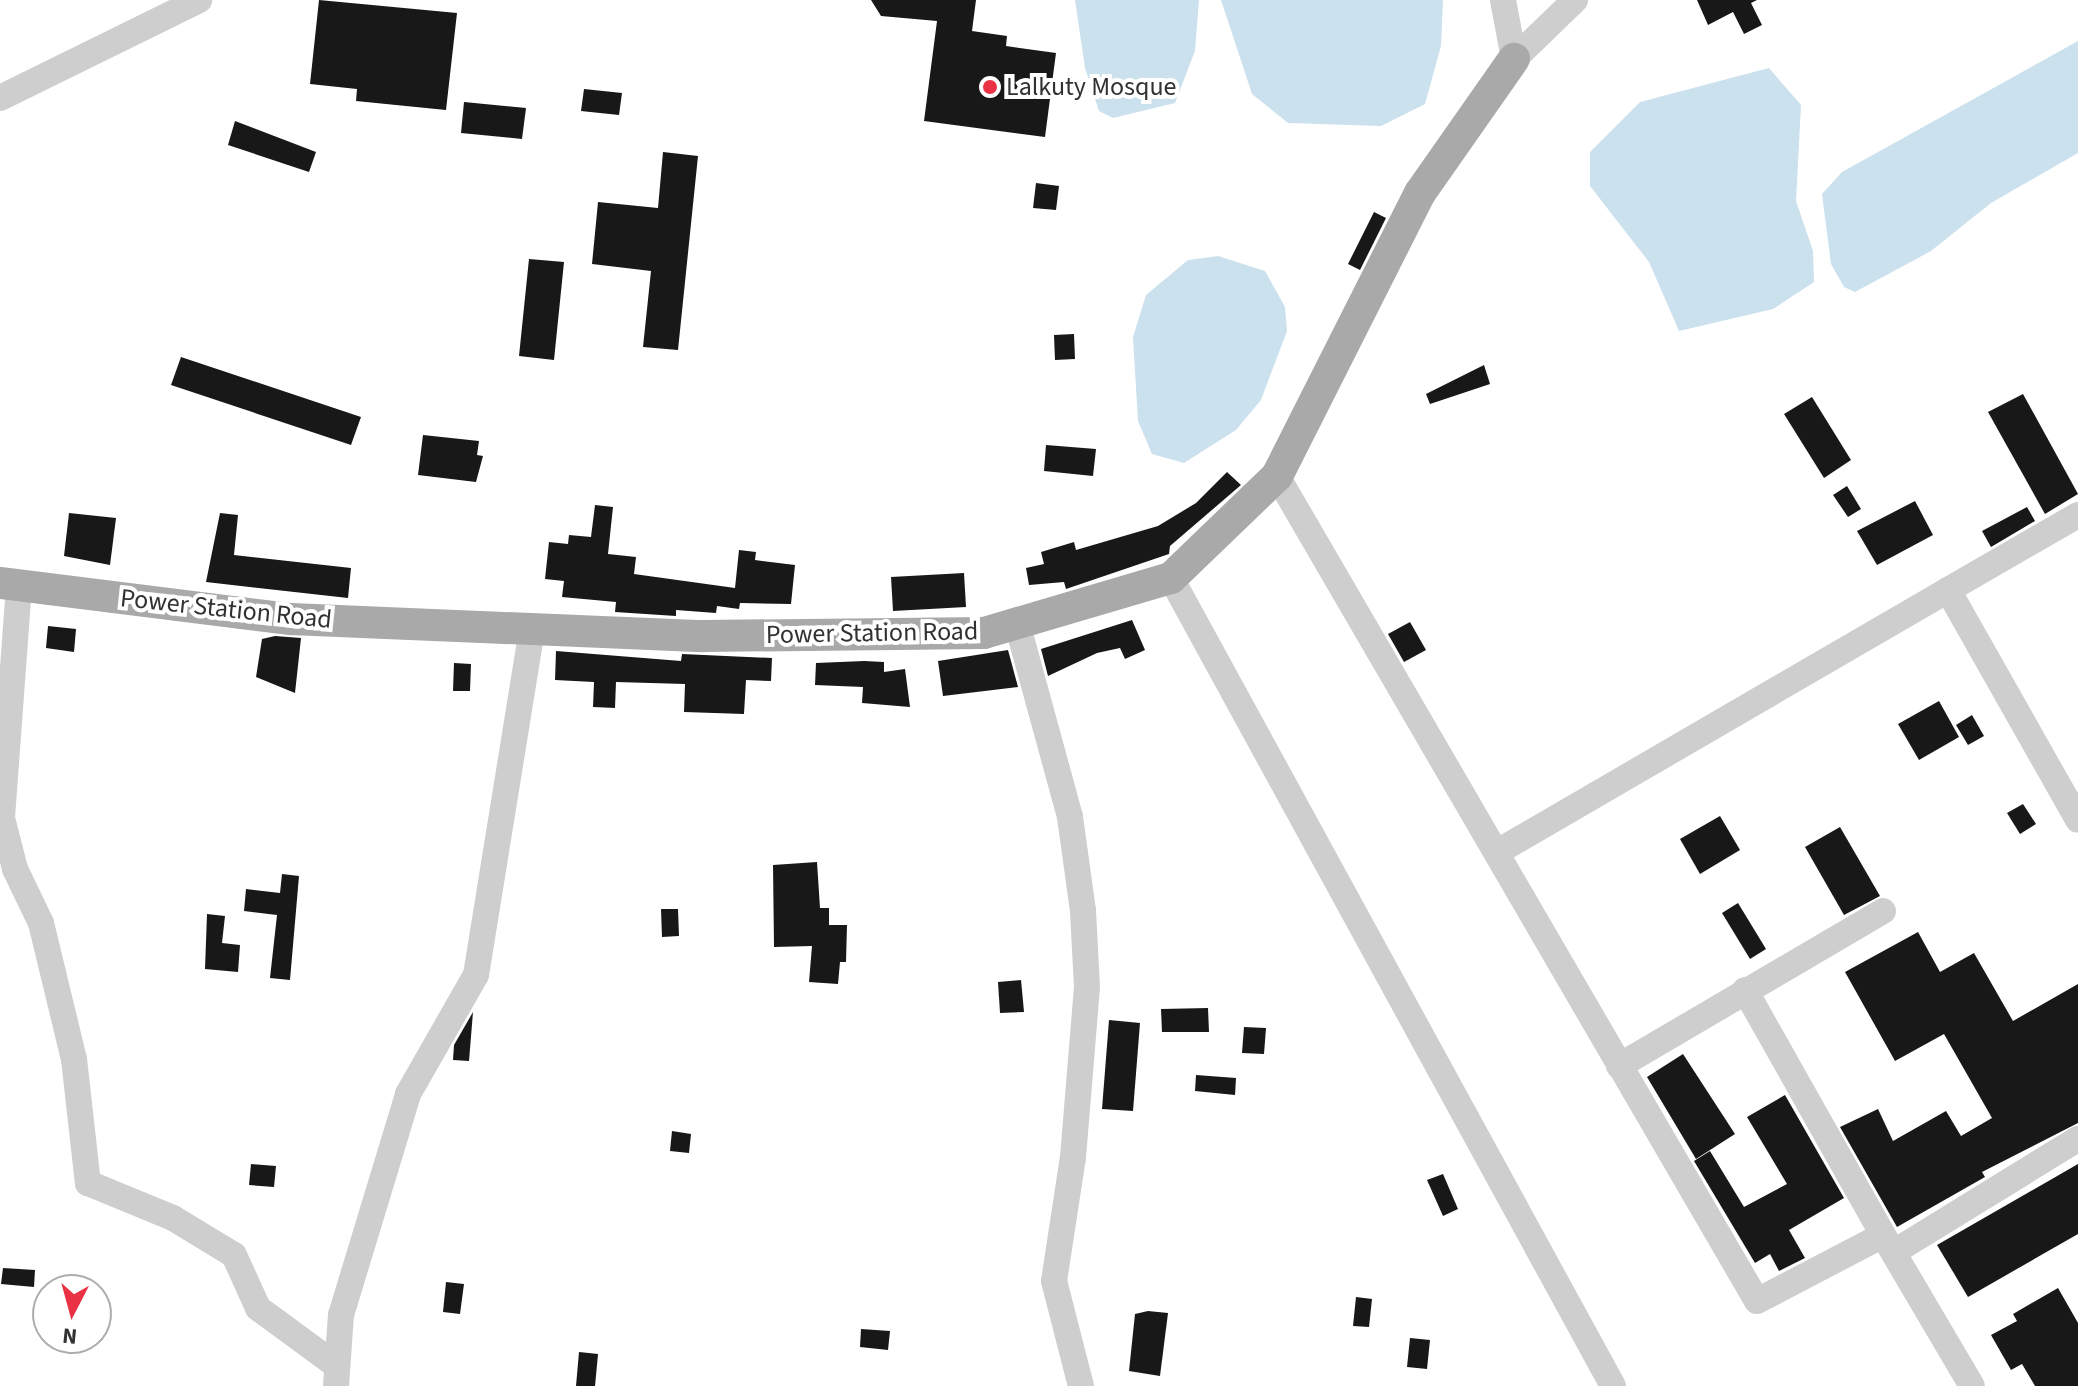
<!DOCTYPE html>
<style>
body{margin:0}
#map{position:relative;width:2078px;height:1386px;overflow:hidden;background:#fff;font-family:"Source Sans 3",sans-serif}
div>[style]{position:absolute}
.water>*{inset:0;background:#cbe1ee}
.building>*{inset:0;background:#181818}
.minor>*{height:26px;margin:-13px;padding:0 13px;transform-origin:13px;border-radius:13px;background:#cecece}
.major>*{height:32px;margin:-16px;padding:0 16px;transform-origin:16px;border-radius:16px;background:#a9a9a9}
.dots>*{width:22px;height:22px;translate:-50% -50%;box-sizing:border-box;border:4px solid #fff;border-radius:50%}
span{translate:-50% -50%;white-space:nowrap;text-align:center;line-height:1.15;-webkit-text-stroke:8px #fff;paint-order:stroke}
.poi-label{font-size:26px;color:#313131}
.left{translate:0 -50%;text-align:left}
.street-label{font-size:26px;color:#313131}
.north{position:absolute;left:32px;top:1274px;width:80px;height:80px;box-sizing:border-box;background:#fff;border:2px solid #adadad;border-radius:50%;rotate:186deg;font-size:22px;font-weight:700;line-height:32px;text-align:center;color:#313131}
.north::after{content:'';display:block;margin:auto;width:28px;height:36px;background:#e93244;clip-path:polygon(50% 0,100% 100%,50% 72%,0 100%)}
</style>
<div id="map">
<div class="water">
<i style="clip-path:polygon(1075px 0,1199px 0,1195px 51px,1175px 103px,1113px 118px,1099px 111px,1085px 68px)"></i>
<i style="clip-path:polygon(1221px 0,1443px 0,1441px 46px,1425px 104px,1381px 126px,1288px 123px,1252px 94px)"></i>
<i style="clip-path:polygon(2078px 41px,2078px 153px,1991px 203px,1931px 251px,1855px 292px,1844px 287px,1831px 264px,1822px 194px,1842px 172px)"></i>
<i style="clip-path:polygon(1769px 68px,1801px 105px,1796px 201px,1813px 251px,1814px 282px,1773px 309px,1679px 331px,1649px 262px,1590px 186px,1590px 152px,1640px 102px)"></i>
<i style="clip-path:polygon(1218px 256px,1265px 271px,1285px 307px,1287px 331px,1261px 400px,1236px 430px,1184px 463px,1152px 454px,1138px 421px,1133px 337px,1146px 295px,1188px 260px)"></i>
</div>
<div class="building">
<i style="clip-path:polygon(319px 0,457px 13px,446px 110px,356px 101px,357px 89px,310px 84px)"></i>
<i style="clip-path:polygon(871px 0,976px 0,972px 31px,1007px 36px,1006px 46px,1056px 53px,1045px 137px,924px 121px,937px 21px,881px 16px)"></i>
<i style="clip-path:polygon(1697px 0,1757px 0,1751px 3px,1762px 25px,1744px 34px,1733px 12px,1708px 25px)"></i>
<i style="clip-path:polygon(584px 89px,622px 93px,619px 115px,581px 111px)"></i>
<i style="clip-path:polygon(464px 102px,526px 108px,522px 139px,461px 133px)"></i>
<i style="clip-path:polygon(235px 121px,316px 152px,309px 172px,228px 145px)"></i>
<i style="clip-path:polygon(663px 152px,698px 156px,678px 350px,643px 347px,651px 271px,592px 264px,598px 202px,658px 208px)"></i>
<i style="clip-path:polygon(1036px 183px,1059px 186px,1056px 210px,1033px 208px)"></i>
<i style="clip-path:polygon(1374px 212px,1386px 218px,1360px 270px,1348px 264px)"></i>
<i style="clip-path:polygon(529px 259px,564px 262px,554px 360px,519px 356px)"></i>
<i style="clip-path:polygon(1074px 334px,1075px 359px,1055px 360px,1054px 335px)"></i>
<i style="clip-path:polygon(181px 357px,361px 417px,351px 445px,171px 385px)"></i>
<i style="clip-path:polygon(1484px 365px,1490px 384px,1430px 404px,1426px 394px)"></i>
<i style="clip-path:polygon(2023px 394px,2078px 494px,2045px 514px,1988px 412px)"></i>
<i style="clip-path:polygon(1812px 397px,1851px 460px,1824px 478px,1784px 414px)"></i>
<i style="clip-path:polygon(423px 435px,479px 441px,477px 455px,483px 456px,476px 482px,418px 475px)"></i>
<i style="clip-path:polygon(1046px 445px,1096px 449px,1093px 476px,1044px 471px)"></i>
<i style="clip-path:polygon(1227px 472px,1241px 485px,1170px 546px,1169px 554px,1066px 589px,1064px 582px,1029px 585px,1026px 568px,1044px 564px,1041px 552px,1074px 542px,1076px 550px,1158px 526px,1196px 503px)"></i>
<i style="clip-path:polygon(1847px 486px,1861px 509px,1848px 517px,1833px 495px)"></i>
<i style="clip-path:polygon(1915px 501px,1933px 535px,1877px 565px,1857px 531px)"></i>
<i style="clip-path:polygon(595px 505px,613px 507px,608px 554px,636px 557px,634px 574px,735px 588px,739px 550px,756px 552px,755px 560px,795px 565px,791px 604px,740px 603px,739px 609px,717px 606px,716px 613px,676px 610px,676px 616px,615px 612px,616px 602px,562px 597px,564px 581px,545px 579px,549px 542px,568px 544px,569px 535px,591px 537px)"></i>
<i style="clip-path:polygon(2027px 507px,2035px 521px,1991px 547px,1982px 531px)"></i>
<i style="clip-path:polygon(69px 513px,116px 518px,110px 565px,64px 556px)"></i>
<i style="clip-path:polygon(220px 513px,238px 515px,234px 555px,351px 568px,348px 598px,206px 582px)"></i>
<i style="clip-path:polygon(964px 573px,966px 607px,893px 611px,891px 577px)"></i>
<i style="clip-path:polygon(1132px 620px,1145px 650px,1125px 659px,1120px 648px,1097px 653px,1048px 676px,1041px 649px)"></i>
<i style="clip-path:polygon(1410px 622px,1426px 650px,1404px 662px,1388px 634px)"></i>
<i style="clip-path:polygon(48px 626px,76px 629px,74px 652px,46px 648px)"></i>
<i style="clip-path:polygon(275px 636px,301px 638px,295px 693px,256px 677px,262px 639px)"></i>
<i style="clip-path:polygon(1008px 650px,1018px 687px,943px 696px,938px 661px)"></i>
<i style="clip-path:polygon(556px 651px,681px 661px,682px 654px,772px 658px,771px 681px,746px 680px,744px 714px,684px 712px,685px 684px,616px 682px,615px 708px,593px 707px,594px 682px,555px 680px)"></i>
<i style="clip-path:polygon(864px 661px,884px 662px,884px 672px,905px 669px,910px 707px,862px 703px,863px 687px,815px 685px,816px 663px)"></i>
<i style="clip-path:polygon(454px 663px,471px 664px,470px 691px,453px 691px)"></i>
<i style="clip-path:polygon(1939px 701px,1959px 737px,1919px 760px,1898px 724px)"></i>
<i style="clip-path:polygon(1972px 715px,1984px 736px,1968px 745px,1956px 725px)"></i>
<i style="clip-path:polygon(2023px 804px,2036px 824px,2020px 834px,2007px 813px)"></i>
<i style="clip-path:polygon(1720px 816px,1740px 850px,1700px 874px,1680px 839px)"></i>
<i style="clip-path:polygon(1840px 827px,1880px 896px,1844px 915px,1805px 847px)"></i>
<i style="clip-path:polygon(817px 862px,820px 908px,829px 908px,829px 925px,847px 925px,846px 962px,840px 962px,838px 984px,809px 982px,812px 946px,774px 947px,773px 865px)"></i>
<i style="clip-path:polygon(282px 874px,299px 876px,290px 980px,270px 978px,277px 915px,244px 911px,246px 889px,280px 893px)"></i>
<i style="clip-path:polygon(1738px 903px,1766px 949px,1750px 959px,1722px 913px)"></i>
<i style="clip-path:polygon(661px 909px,678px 909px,679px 936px,662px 937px)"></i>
<i style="clip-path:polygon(207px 914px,225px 916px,222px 943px,240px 945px,238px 972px,205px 969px)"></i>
<i style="clip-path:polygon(1918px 932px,1940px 972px,1974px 953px,2013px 1021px,2078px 984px,2078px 1123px,1982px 1172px,1985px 1177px,1897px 1227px,1840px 1127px,1878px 1109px,1893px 1141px,1946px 1111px,1961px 1136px,1992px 1118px,1944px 1034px,1895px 1061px,1845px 972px)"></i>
<i style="clip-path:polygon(1021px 980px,1024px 1012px,1000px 1013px,998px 982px)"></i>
<i style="clip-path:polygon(1208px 1008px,1209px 1032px,1162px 1032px,1161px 1009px)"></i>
<i style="clip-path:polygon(473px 1012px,469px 1061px,453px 1060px,454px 1045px)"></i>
<i style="clip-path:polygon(1109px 1020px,1140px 1023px,1133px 1111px,1102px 1109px)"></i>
<i style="clip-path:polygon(1244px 1027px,1266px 1028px,1264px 1054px,1242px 1053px)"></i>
<i style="clip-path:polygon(1683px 1054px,1735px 1134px,1696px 1159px,1647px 1077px)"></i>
<i style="clip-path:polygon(1196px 1075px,1236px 1078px,1235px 1095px,1195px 1091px)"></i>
<i style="clip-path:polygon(1785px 1095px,1844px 1198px,1789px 1230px,1805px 1258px,1779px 1271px,1770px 1254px,1755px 1263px,1694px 1161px,1710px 1151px,1744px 1207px,1787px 1184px,1747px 1117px)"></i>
<i style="clip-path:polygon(672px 1131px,691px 1134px,689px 1153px,670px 1151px)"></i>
<i style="clip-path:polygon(251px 1164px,276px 1166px,274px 1187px,249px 1185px)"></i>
<i style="clip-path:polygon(2078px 1164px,2078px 1234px,1968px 1297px,1937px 1245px)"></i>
<i style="clip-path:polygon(1443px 1174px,1458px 1209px,1443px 1216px,1427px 1180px)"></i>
<i style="clip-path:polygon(3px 1268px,35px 1270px,34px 1287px,1px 1284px)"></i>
<i style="clip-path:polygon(446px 1282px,464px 1284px,460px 1314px,443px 1312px)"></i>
<i style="clip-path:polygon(2058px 1288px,2078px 1323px,2078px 1386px,2035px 1386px,2022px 1364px,2011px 1370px,1991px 1335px,2017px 1321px,2013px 1314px)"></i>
<i style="clip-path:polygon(1356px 1297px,1372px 1299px,1369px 1327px,1353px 1326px)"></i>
<i style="clip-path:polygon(1148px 1311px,1168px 1313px,1160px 1376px,1129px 1371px,1135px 1314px)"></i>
<i style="clip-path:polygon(861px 1329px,890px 1331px,888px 1350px,860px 1347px)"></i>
<i style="clip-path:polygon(1410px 1338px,1430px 1340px,1427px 1369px,1407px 1367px)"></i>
<i style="clip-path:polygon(579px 1352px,598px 1354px,595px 1386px,576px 1386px)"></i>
</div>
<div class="minor">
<i style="left:1503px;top:0;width:60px;rotate:79.4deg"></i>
<i style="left:1514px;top:59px;width:85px;rotate:-44deg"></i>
<i style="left:0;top:98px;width:222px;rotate:-26.2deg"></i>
<i style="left:1277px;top:476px;width:954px;rotate:59.81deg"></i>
<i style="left:1757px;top:1301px;width:142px;rotate:-27.6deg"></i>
<i style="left:1883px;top:1235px;width:175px;rotate:59.5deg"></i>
<i style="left:1171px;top:578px;width:921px;rotate:61.32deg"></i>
<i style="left:19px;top:586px;width:233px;rotate:94.2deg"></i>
<i style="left:2px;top:818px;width:53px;rotate:75.7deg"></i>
<i style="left:15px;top:869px;width:60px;rotate:64.3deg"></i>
<i style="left:41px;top:923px;width:140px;rotate:76.4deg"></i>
<i style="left:74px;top:1059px;width:125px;rotate:83.6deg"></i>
<i style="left:88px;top:1183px;width:92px;rotate:22.4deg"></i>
<i style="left:173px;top:1218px;width:71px;rotate:31.2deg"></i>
<i style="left:234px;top:1255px;width:58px;rotate:65.6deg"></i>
<i style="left:258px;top:1308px;width:98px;rotate:36.3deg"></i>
<i style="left:1948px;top:590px;width:150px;rotate:-30deg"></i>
<i style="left:1017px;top:623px;width:201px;rotate:74.7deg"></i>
<i style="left:1070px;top:817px;width:95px;rotate:82.1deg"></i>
<i style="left:1083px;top:911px;width:76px;rotate:87deg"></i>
<i style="left:1087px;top:987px;width:171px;rotate:94.7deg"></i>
<i style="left:1073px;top:1157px;width:125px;rotate:98.7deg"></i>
<i style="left:1054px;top:1281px;width:108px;rotate:75.6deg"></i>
<i style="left:1499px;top:851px;width:519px;rotate:-30.17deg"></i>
<i style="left:1948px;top:590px;width:264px;rotate:60.5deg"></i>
<i style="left:1745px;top:990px;width:281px;rotate:60.6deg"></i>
<i style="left:1619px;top:1066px;width:306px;rotate:-30.4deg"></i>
<i style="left:1894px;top:1252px;width:216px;rotate:-31.6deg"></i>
<i style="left:336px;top:1386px;width:71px;rotate:-86deg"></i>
<i style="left:341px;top:1315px;width:231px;rotate:-73.1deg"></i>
<i style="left:408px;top:1094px;width:137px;rotate:-60.3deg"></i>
<i style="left:476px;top:975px;width:351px;rotate:-80.8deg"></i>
</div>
<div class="major">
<i style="left:0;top:583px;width:293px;rotate:7.1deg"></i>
<i style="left:291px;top:619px;width:412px;rotate:2.4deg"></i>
<i style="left:703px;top:636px;width:281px;rotate:-0.6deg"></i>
<i style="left:984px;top:633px;width:195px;rotate:-16.4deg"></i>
<i style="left:1171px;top:578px;width:147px;rotate:-43.9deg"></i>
<i style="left:1277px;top:476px;width:317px;rotate:-63.2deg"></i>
<i style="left:1420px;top:193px;width:164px;rotate:-55deg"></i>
</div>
<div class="dots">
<i style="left:990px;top:87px;background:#e93244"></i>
</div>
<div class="poi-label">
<span class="left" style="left:1006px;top:87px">Lalkuty Mosque</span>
</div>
<div class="street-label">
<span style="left:226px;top:609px;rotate:6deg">Power Station Road</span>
<span style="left:872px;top:633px;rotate:-1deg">Power Station Road</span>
</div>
<div class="north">N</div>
</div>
